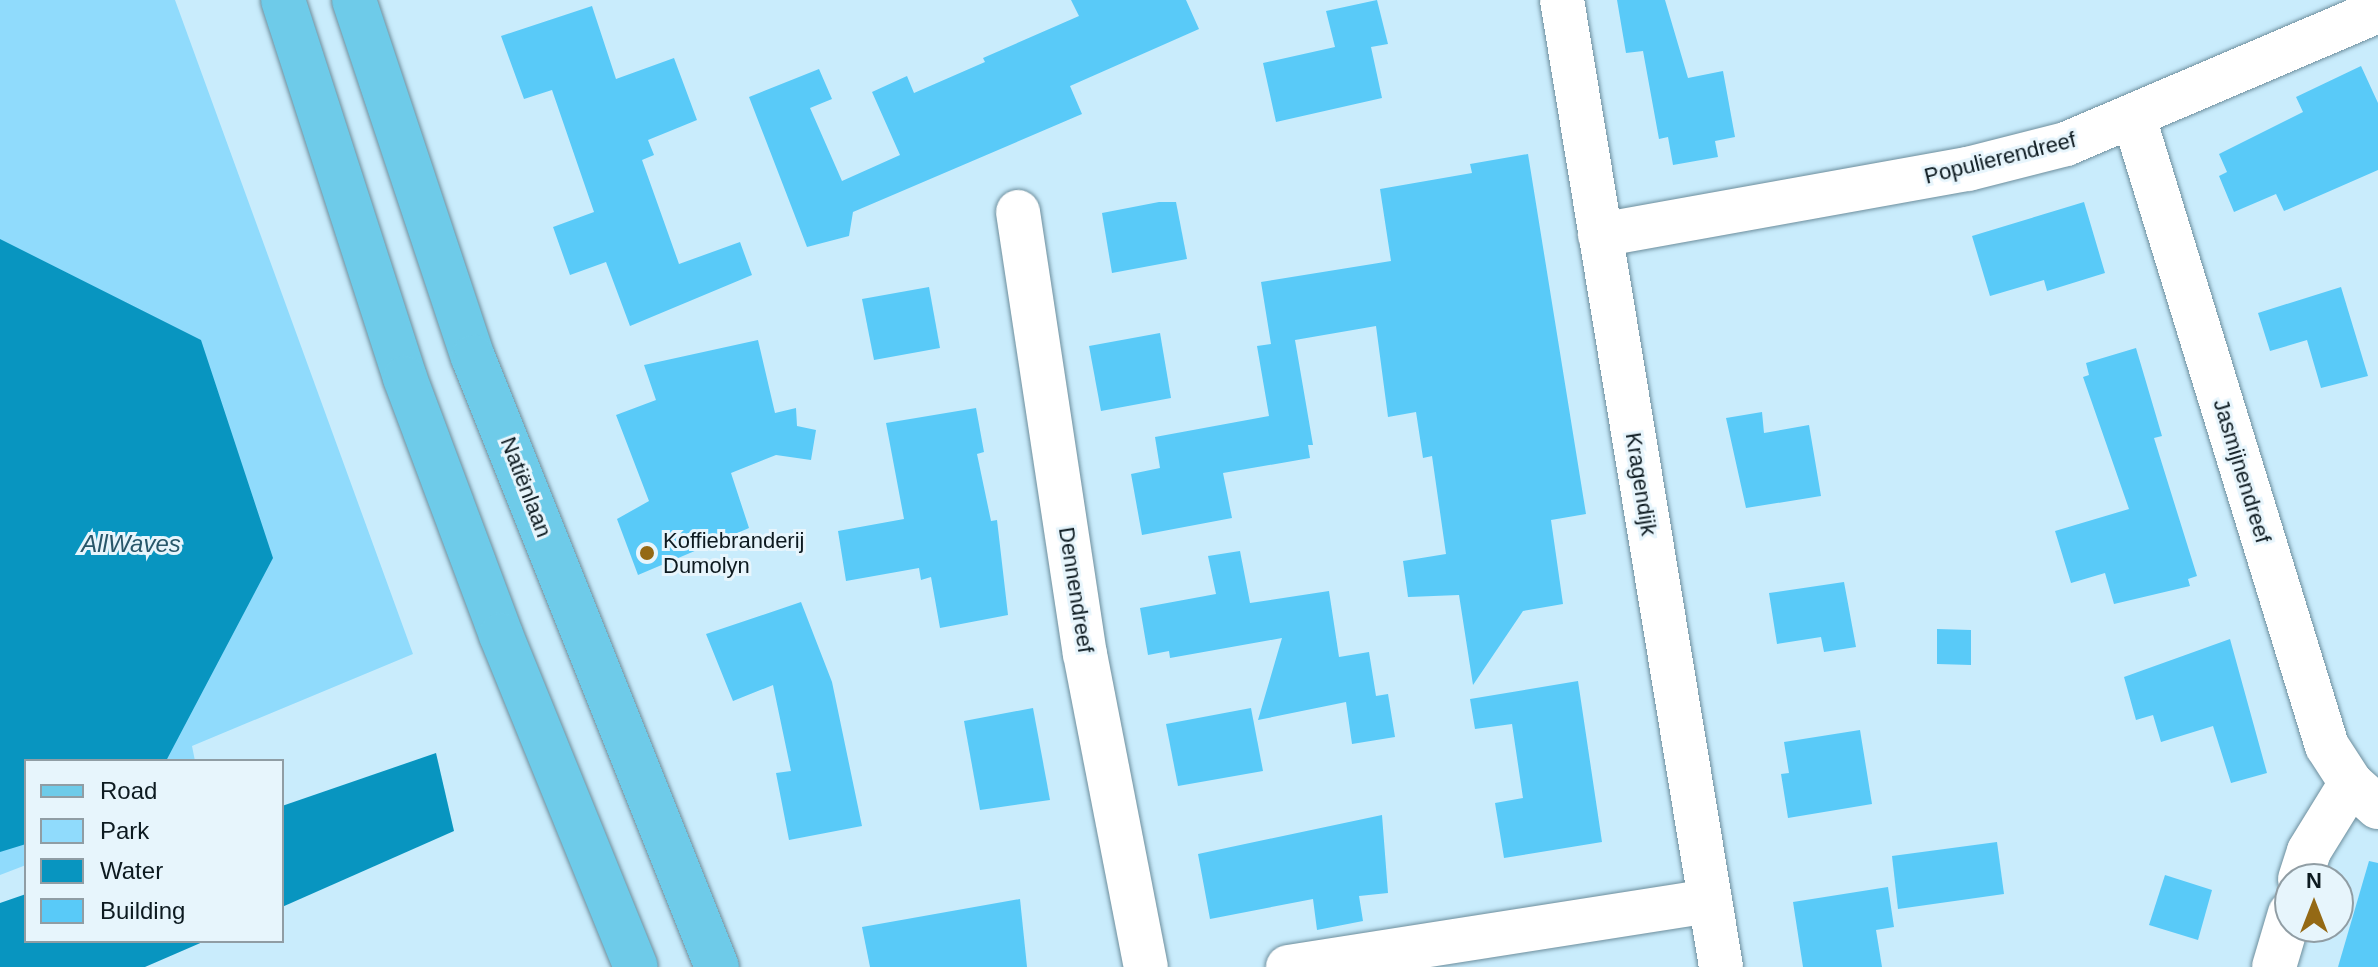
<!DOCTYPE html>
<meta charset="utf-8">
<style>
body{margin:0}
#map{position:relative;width:2378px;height:967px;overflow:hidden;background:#c9ecfc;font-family:Arial,sans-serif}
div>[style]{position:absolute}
.green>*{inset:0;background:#90dbfc}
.water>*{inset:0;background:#0895c0}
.building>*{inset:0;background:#59caf8}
.roads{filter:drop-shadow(0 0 2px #6d8e9d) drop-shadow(0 0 2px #6d8e9d)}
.minor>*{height:44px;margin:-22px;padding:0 22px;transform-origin:22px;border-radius:22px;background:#fff}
.major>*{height:44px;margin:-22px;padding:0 22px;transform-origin:22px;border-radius:22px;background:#6ecbe9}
.dots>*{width:22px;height:22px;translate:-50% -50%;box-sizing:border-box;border:4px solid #e7f5fc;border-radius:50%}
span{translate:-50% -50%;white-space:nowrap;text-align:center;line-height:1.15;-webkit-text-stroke:6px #e7f5fc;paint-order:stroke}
.street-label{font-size:22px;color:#0d1a20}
.poi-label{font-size:22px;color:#0d1a20}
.left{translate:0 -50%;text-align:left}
.water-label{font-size:24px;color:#28576a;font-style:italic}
.legend{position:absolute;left:24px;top:759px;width:260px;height:184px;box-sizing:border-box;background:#e7f5fc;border:2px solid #909da4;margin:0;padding:10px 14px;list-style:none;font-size:24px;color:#0d1a20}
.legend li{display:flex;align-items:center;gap:16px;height:40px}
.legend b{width:40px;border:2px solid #909da4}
.north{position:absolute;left:2274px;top:863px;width:80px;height:80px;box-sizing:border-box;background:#e7f5fc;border:2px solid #909da4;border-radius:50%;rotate:0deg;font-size:22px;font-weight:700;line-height:32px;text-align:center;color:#0d1a20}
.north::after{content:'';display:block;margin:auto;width:28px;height:36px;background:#946915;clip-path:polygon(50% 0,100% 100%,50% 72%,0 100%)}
</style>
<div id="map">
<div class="green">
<i style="clip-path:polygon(0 0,175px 0,413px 654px,192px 746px,195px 761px,26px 761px,26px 865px,0 875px)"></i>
</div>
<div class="water">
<i style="clip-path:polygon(0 239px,201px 340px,273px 558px,166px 761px,26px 761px,26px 844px,0 852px)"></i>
<i style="clip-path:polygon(436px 753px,454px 831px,282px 907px,282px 806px)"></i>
<i style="clip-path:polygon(26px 894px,26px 941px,205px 941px,145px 967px,0 967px,0 903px)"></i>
</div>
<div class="building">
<i style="clip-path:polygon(1071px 0,1186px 0,1199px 29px,1070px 86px,1082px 114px,853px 212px,849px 236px,807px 247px,749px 97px,819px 69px,832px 99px,810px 108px,842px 181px,900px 155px,872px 92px,907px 76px,914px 93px,985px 62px,983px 58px,1079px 16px)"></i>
<i style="clip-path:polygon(1377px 0,1388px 44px,1371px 47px,1382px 98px,1276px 122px,1263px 63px,1335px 47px,1326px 11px)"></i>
<i style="clip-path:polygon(1617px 0,1665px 0,1688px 78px,1723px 71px,1735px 137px,1715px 141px,1718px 157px,1673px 165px,1668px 137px,1659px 139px,1643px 51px,1626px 53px)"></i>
<i style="clip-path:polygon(592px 6px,616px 79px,674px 58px,697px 120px,648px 140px,654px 155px,642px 160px,679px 264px,740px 242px,752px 275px,630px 326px,606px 262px,570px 275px,553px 227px,594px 212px,552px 90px,524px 99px,501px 36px)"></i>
<i style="clip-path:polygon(2361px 66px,2378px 103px,2378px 170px,2284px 211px,2276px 194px,2234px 212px,2219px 176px,2227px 172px,2219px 154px,2303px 112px,2296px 97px)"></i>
<i style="clip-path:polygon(1528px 154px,1586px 514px,1551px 520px,1563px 604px,1523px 611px,1473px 685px,1459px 595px,1408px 597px,1403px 561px,1446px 554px,1432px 456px,1423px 458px,1416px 412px,1388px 417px,1376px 326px,1295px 340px,1313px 445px,1308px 445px,1310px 458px,1223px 473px,1232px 518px,1142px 535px,1131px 474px,1160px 468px,1155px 437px,1269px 416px,1257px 346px,1271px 344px,1261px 282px,1391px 261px,1380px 189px,1472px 173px,1470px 164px)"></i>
<i style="clip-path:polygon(1159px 202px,1176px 202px,1187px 259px,1112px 273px,1102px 213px)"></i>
<i style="clip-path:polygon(2084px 202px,2105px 273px,2047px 291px,2044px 280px,1990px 296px,1972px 236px)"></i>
<i style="clip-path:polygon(929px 287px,940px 348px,874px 360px,862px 299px)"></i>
<i style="clip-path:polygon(2341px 287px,2368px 376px,2321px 388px,2307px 340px,2270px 351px,2258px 313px)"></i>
<i style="clip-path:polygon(1160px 333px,1171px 398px,1101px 411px,1089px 346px)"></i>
<i style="clip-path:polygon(758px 340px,775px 413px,796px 408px,797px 426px,816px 430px,811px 460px,776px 455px,731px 473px,749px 528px,638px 575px,617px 519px,649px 501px,616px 415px,656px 400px,644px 365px)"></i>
<i style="clip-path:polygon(2136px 348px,2162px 436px,2154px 438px,2197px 576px,2188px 579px,2190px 586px,2114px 604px,2105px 573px,2071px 583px,2055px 531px,2129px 509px,2083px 377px,2089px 375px,2086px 363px)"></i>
<i style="clip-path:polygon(976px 408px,984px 452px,977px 454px,991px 521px,997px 520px,1008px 615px,940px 628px,931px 577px,921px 580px,919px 568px,846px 581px,838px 531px,904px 519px,886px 423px)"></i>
<i style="clip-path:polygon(1762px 412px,1764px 433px,1809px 425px,1821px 496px,1746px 508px,1726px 418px)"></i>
<i style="clip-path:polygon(1240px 551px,1250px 603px,1329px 591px,1339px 657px,1369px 652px,1376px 696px,1388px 694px,1395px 737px,1352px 744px,1346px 702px,1258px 720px,1282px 638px,1170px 658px,1169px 651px,1148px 655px,1140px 608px,1216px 594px,1208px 556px)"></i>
<i style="clip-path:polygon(1844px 582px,1856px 647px,1824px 652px,1821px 637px,1777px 644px,1769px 593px)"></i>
<i style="clip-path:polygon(801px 602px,832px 682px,862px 826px,789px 840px,776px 773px,791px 771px,773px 685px,733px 701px,706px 634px)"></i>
<i style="clip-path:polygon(1937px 629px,1971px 630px,1971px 665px,1937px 664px)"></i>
<i style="clip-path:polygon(2230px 639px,2267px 773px,2231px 783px,2213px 726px,2161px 742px,2153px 715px,2136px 720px,2124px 677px)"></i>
<i style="clip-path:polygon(1578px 681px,1602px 842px,1504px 858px,1495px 803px,1523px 798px,1512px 724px,1475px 729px,1470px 699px)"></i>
<i style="clip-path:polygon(1033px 708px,1050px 800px,980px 810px,964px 721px)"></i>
<i style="clip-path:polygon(1251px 708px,1263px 771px,1178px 786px,1166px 724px)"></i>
<i style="clip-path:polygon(1860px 730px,1872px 804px,1788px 818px,1781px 774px,1789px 773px,1784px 742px)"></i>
<i style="clip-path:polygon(1382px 815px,1388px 893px,1359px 896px,1363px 921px,1317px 930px,1313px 899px,1210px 919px,1198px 854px)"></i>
<i style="clip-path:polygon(1997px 842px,2004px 894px,1898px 909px,1892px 856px)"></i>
<i style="clip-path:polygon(2369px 861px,2378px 863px,2378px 967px,2338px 967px)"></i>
<i style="clip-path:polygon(2165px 875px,2212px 890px,2198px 940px,2149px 925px)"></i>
<i style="clip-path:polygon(1888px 887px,1894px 927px,1876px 930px,1882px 967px,1803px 967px,1793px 902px)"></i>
<i style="clip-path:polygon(1020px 899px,1027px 967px,870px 967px,862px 927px)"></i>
</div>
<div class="roads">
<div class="minor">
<i style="left:1562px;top:0;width:980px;rotate:80.66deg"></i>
<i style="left:2134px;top:118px;width:657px;rotate:72.92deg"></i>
<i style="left:2327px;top:746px;width:44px;rotate:57deg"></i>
<i style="left:2351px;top:783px;width:36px;rotate:42deg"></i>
<i style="left:1018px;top:212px;width:447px;rotate:81.4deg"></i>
<i style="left:1085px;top:654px;width:319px;rotate:79deg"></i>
<i style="left:1600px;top:235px;width:374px;rotate:-10.2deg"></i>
<i style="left:1968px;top:169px;width:101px;rotate:-14.3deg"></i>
<i style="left:2066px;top:144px;width:339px;rotate:-23.1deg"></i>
<i style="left:2300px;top:879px;width:29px;rotate:-72deg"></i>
<i style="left:2309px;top:851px;width:80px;rotate:-58.3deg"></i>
<i style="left:1288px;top:967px;width:427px;rotate:-8.9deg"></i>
<i style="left:2274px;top:967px;width:56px;rotate:-73.5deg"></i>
</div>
<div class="major">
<i style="left:283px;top:0;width:397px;rotate:72.1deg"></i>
<i style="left:405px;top:378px;width:274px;rotate:69.5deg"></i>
<i style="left:501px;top:635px;width:358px;rotate:67.9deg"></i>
<i style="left:354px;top:0;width:376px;rotate:71.6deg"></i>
<i style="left:473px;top:357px;width:657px;rotate:68.2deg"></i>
</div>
</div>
<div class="dots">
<i style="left:647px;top:553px;background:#946915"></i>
</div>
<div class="street-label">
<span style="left:2000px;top:158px;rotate:-14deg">Populierendreef</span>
<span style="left:2242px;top:471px;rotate:73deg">Jasmijnendreef</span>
<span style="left:1641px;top:484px;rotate:81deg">Kragendijk</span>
<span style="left:526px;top:487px;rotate:69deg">Natiënlaan</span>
<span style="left:1076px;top:590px;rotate:81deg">Dennendreef</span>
</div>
<div class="poi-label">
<span class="left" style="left:663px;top:553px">Koffiebranderij<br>Dumolyn</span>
</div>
<div class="water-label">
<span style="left:131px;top:544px">AllWaves</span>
</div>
<ul class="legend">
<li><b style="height:10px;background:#6ecbe9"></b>Road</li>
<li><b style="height:22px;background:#90dbfc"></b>Park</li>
<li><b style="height:22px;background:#0895c0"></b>Water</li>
<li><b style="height:22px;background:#59caf8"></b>Building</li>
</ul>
<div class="north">N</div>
</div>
